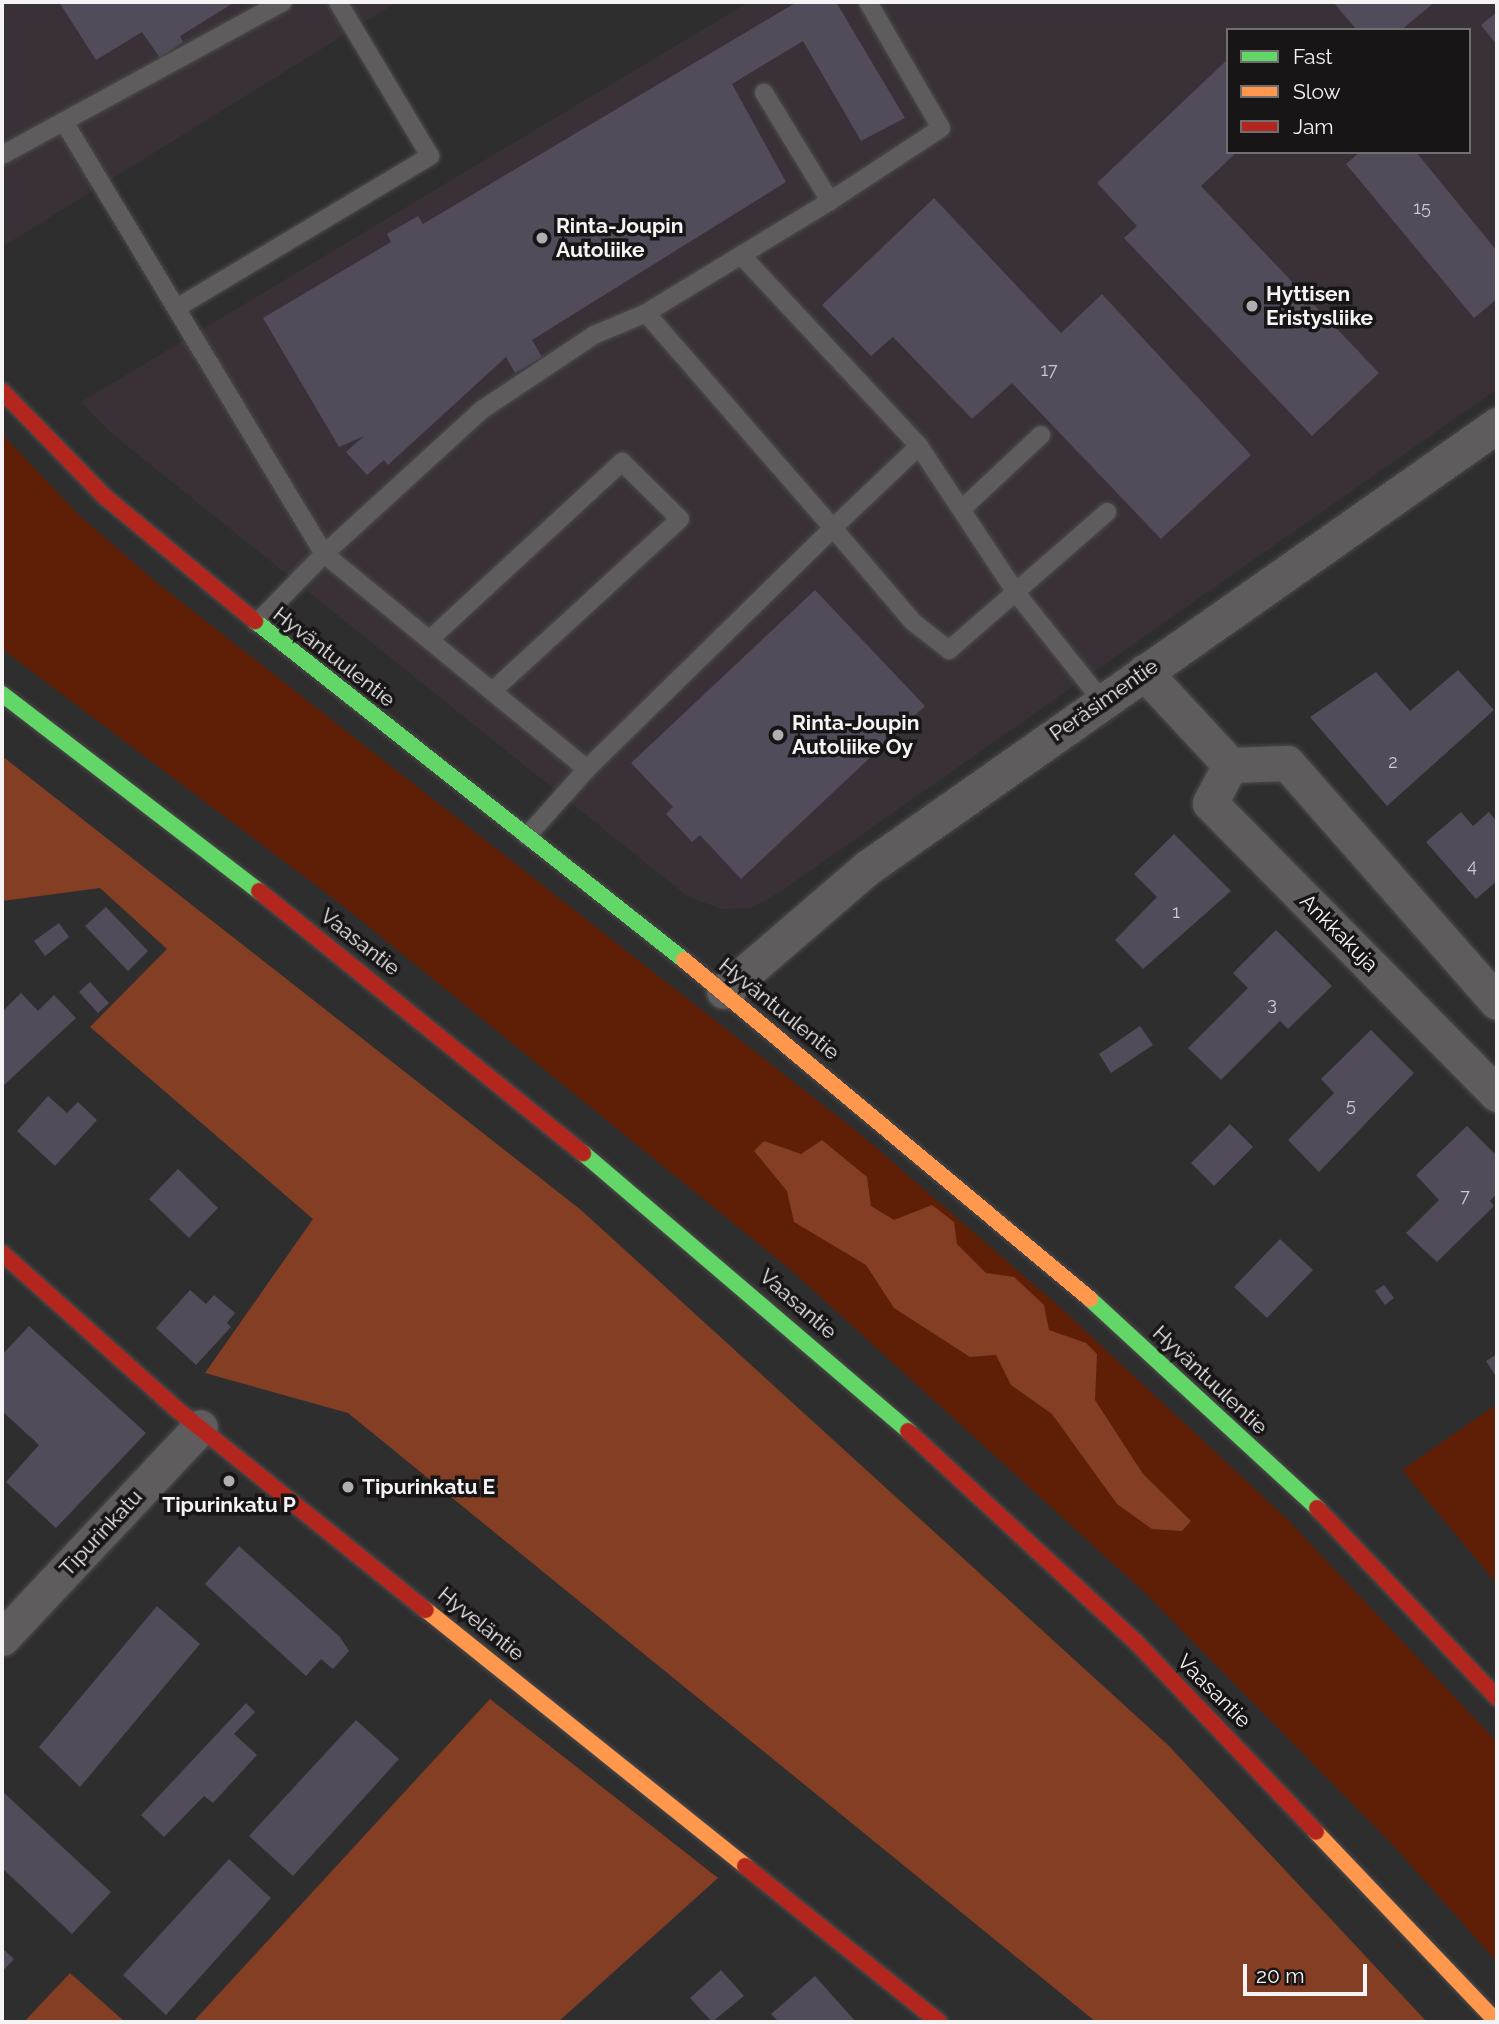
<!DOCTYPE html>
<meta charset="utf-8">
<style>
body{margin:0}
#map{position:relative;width:1499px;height:2024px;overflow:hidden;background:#2f2e2f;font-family:Raleway,sans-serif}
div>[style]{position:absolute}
.built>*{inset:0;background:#393137}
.green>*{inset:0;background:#5f1f06}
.forest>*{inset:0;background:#843e23}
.building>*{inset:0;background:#524b59}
.roads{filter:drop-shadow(0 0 2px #4c4b4c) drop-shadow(0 0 2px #4c4b4c)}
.lane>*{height:18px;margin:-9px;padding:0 9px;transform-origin:9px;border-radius:9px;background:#5e5c5d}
.street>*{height:35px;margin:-17.5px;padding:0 17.5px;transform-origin:17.5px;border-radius:17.5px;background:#5e5c5d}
.fast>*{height:16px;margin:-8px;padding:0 8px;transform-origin:8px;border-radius:8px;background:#63d668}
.slow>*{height:16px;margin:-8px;padding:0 8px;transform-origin:8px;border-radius:8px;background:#ff974d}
.jam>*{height:16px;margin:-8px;padding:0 8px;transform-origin:8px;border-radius:8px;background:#b3261e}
.dots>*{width:19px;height:19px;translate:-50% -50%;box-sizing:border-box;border:4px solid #171516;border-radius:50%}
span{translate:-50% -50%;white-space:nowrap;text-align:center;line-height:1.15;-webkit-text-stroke:7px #171516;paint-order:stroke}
.number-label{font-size:18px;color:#cdc9ce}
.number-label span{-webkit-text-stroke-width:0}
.poi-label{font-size:21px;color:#f6f3f5;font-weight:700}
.left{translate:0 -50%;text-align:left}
.street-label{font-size:21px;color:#f6f3f5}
.frame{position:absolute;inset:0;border:4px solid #f6f3f5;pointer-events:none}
.legend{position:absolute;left:1226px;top:28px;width:245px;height:126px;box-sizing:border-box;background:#171516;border:2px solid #706e6f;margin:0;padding:9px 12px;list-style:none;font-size:21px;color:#f6f3f5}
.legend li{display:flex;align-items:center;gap:14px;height:35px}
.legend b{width:35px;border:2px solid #706e6f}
.scale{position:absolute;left:1243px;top:1964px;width:124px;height:32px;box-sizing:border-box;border:4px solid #f6f3f5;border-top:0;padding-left:9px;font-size:21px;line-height:24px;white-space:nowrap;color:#f6f3f5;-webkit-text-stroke:5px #171516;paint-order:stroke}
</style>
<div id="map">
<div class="built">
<i style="clip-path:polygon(2px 2px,392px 2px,394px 4px,2px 247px)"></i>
<i style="clip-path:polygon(evenodd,749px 2px,1497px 2px,1497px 389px,780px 892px,751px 908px,721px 909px,687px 896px,115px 436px,81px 402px,749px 2px,1228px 30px,1469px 30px,1469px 152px,1228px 152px,1228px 30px)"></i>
</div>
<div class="green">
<i style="clip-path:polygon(2px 434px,81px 517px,156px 582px,865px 1138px,1062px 1309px,1288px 1520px,1497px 1742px,1497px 1962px,1392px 1844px,1143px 1591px,792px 1271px,342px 905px,2px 649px)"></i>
<i style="clip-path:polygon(1497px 1404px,1497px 1584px,1402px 1470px)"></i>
</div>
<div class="forest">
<i style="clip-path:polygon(2px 756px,581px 1210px,1168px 1745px,1427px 2022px,1096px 2022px,348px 1413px,205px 1373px,313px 1219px,90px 1027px,167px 949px,100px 888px,2px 901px)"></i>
<i style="clip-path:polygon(822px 1140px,867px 1177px,871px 1206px,894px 1220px,932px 1205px,954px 1222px,957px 1244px,986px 1273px,1014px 1277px,1044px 1305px,1049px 1330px,1086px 1343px,1097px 1354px,1095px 1400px,1143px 1474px,1191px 1521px,1182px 1531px,1152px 1529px,1117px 1504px,1052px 1414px,1011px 1385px,996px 1355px,970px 1357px,894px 1308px,866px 1265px,794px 1222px,787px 1191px,754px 1151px,764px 1141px,801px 1154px)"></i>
<i style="clip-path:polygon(490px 1699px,718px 1878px,558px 2022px,193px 2022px)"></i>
<i style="clip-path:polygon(70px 1973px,125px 2022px,24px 2022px)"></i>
</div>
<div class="building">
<i style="clip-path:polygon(59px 2px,235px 2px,180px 36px,183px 42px,160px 58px,142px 32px,96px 60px)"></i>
<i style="clip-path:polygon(797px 2px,836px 2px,905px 118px,861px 141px,803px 41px,732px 84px,786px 182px,532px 340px,542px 357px,515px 373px,506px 357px,388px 465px,384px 460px,367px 475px,346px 452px,364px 436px,339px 447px,263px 318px,391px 242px,387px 234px,418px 216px,423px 224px)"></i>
<i style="clip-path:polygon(1333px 2px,1435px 2px,1401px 30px,1357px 30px)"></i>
<i style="clip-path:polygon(1497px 12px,1497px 45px,1481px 25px)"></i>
<i style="clip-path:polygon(1228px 59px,1228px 152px,1237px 152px,1201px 186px,1379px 373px,1312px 436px,1124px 238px,1137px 226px,1097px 183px)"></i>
<i style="clip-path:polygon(1360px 152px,1416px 152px,1497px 251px,1497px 299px,1474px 318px,1346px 164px)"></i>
<i style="clip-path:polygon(934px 198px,1061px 333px,1102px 294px,1251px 455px,1161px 539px,1012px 383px,972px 419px,893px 337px,871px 356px,822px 305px)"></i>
<i style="clip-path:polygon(815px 590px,925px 706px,741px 879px,700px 835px,692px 842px,666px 814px,673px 807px,631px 763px)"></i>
<i style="clip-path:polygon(1458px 670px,1494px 710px,1387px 806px,1310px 717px,1376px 672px,1410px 711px)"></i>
<i style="clip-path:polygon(1461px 812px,1473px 826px,1489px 812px,1497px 822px,1497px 881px,1476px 899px,1426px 842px)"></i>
<i style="clip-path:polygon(1174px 834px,1231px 891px,1143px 969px,1115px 940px,1157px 897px,1134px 874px)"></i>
<i style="clip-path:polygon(106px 907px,148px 951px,128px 971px,85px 926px)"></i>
<i style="clip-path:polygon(59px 923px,69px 937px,45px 956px,34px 941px)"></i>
<i style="clip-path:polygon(1276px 930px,1332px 986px,1288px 1029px,1280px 1021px,1221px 1080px,1188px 1048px,1248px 988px,1233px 973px)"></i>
<i style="clip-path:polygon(90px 982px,109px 1003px,98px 1013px,79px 992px)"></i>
<i style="clip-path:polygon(21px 993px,38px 1011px,54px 995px,76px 1018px,2px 1087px,2px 1012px)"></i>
<i style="clip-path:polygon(1140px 1026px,1153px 1045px,1111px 1073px,1099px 1054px)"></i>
<i style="clip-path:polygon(1371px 1030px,1414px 1073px,1319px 1172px,1288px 1140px,1334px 1093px,1321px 1079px)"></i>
<i style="clip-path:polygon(48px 1096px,67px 1113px,78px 1102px,97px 1120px,55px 1166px,17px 1131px)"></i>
<i style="clip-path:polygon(1230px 1124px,1253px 1147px,1214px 1186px,1191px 1163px)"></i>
<i style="clip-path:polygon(1467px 1126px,1497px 1156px,1497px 1193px,1490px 1201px,1494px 1206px,1437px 1262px,1406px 1233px,1439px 1200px,1416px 1175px)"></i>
<i style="clip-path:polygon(178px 1169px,218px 1208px,189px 1238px,149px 1199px)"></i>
<i style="clip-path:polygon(1280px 1239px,1313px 1270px,1267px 1318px,1234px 1287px)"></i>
<i style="clip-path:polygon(1384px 1285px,1394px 1298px,1385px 1305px,1375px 1291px)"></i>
<i style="clip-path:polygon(190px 1290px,206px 1304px,214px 1295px,235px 1313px,227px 1323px,231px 1327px,196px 1365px,156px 1328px)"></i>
<i style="clip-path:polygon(29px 1326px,146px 1433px,56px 1528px,6px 1482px,39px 1445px,2px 1411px,2px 1355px)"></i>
<i style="clip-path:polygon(1497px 1354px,1497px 1378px,1486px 1361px)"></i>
<i style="clip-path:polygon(239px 1546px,340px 1637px,349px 1651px,333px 1669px,321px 1659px,306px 1676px,205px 1584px)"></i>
<i style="clip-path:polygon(157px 1606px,200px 1644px,80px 1787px,39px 1747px)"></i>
<i style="clip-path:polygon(246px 1703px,255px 1712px,234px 1734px,257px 1755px,213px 1803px,204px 1796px,164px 1837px,141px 1815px)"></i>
<i style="clip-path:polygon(356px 1720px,399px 1759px,293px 1876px,249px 1836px)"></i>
<i style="clip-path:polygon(2px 1791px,111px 1892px,72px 1934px,2px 1868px)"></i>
<i style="clip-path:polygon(229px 1859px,271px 1898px,166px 2015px,123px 1975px)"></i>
<i style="clip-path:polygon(2px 1948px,14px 1959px,2px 1972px)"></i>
<i style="clip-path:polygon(721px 1970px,744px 1996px,712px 2022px,690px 1998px)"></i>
<i style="clip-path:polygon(815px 1976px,856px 2022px,779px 2022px,771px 2014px)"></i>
</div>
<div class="roads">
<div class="lane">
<i style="left:66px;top:125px;width:501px;rotate:58.98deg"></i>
<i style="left:324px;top:554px;width:96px;rotate:134.2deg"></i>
<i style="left:2px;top:155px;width:320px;rotate:-28.6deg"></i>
<i style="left:830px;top:201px;width:133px;rotate:-33.3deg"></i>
<i style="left:941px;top:128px;width:146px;rotate:-120.1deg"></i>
<i style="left:741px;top:255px;width:261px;rotate:47deg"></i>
<i style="left:919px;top:446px;width:119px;rotate:136.4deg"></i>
<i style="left:833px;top:528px;width:123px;rotate:49.6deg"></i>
<i style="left:913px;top:622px;width:46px;rotate:37.9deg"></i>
<i style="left:949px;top:650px;width:210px;rotate:-41.1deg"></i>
<i style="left:178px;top:307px;width:294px;rotate:-30.9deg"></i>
<i style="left:430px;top:156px;width:179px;rotate:-120.9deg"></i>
<i style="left:646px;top:313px;width:215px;rotate:-31.3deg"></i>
<i style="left:830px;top:201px;width:127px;rotate:-121.4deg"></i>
<i style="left:919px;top:446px;width:178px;rotate:56.5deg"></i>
<i style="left:1017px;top:594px;width:137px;rotate:51.5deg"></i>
<i style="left:963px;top:508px;width:107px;rotate:-43.1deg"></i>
<i style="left:429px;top:640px;width:263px;rotate:-42.7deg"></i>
<i style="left:622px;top:462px;width:81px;rotate:44.5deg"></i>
<i style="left:680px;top:519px;width:255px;rotate:137.5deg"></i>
<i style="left:527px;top:836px;width:90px;rotate:-48.2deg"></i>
<i style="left:587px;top:769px;width:340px;rotate:-140.7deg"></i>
<i style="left:324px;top:554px;width:215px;rotate:-42.4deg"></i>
<i style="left:483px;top:409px;width:133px;rotate:-33.7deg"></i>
<i style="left:594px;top:335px;width:56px;rotate:-22.9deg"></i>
<i style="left:646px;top:313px;width:285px;rotate:49deg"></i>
<i style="left:833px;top:528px;width:344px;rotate:135.6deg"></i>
</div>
<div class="street">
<i style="left:1144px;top:672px;width:127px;rotate:47.2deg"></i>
<i style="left:1230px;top:765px;width:57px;rotate:-2deg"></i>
<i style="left:1287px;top:763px;width:318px;rotate:48.7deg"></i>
<i style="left:1230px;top:765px;width:43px;rotate:117.8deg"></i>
<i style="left:1210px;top:803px;width:409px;rotate:45.4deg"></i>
<i style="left:724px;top:991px;width:189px;rotate:-40.7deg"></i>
<i style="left:867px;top:868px;width:770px;rotate:-35.11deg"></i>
<i style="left:2px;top:1638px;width:289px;rotate:-46.8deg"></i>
</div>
<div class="fast">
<i style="left:255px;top:621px;width:547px;rotate:38.32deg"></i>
<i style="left:2px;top:694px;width:324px;rotate:37.5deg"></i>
<i style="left:583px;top:1153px;width:428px;rotate:40.5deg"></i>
<i style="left:1090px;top:1299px;width:309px;rotate:42.6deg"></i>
</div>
<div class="slow">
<i style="left:684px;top:960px;width:529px;rotate:39.86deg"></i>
<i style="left:426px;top:1610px;width:409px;rotate:38.7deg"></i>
<i style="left:1316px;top:1832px;width:262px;rotate:46.4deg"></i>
</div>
<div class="jam">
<i style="left:2px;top:391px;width:148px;rotate:45.8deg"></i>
<i style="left:105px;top:497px;width:195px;rotate:39.6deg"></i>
<i style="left:259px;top:891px;width:417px;rotate:39deg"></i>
<i style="left:2px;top:1253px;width:237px;rotate:41.8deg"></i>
<i style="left:179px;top:1411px;width:317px;rotate:38.9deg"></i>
<i style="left:908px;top:1431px;width:309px;rotate:42.8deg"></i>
<i style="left:1135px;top:1641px;width:263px;rotate:46.5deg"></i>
<i style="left:1317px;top:1508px;width:262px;rotate:46.5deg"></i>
<i style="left:745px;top:1866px;width:249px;rotate:38.8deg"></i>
</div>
</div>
<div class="dots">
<i style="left:542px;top:238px;background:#b0aeb0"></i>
<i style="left:1252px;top:306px;background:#b0aeb0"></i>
<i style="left:778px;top:735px;background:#b0aeb0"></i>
<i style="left:229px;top:1481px;background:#b0aeb0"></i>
<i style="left:348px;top:1487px;background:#b0aeb0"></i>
</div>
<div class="number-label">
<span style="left:1422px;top:208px">15</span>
<span style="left:1049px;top:370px">17</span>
<span style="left:1393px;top:762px">2</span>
<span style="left:1472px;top:866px">4</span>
<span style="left:1176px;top:912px">1</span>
<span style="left:1272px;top:1004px">3</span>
<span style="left:1351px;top:1105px">5</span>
<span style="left:1465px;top:1196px">7</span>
</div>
<div class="poi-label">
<span class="left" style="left:556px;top:238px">Rinta-Joupin<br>Autoliike</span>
<span class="left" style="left:1266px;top:306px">Hyttisen<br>Eristysliike</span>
<span class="left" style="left:792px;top:735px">Rinta-Joupin<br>Autoliike Oy</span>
<span class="left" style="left:362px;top:1487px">Tipurinkatu E</span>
<span style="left:229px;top:1505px">Tipurinkatu P</span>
</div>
<div class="street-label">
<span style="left:334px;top:657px;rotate:38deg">Hyväntuulentie</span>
<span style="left:1104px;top:700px;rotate:-35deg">Peräsimentie</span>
<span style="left:1339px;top:933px;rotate:45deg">Ankkakuja</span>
<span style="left:360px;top:942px;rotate:38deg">Vaasantie</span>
<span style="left:779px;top:1009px;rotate:39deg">Hyväntuulentie</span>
<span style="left:798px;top:1304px;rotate:41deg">Vaasantie</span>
<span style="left:1210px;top:1380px;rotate:43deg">Hyväntuulentie</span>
<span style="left:101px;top:1533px;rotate:-47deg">Tipurinkatu</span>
<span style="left:481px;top:1624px;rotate:39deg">Hyveläntie</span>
<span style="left:1214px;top:1691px;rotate:45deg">Vaasantie</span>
</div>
<div class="frame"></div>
<ul class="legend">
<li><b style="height:9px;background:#63d668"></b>Fast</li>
<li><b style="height:9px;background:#ff974d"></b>Slow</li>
<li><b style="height:9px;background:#b3261e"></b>Jam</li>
</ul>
<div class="scale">20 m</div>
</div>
